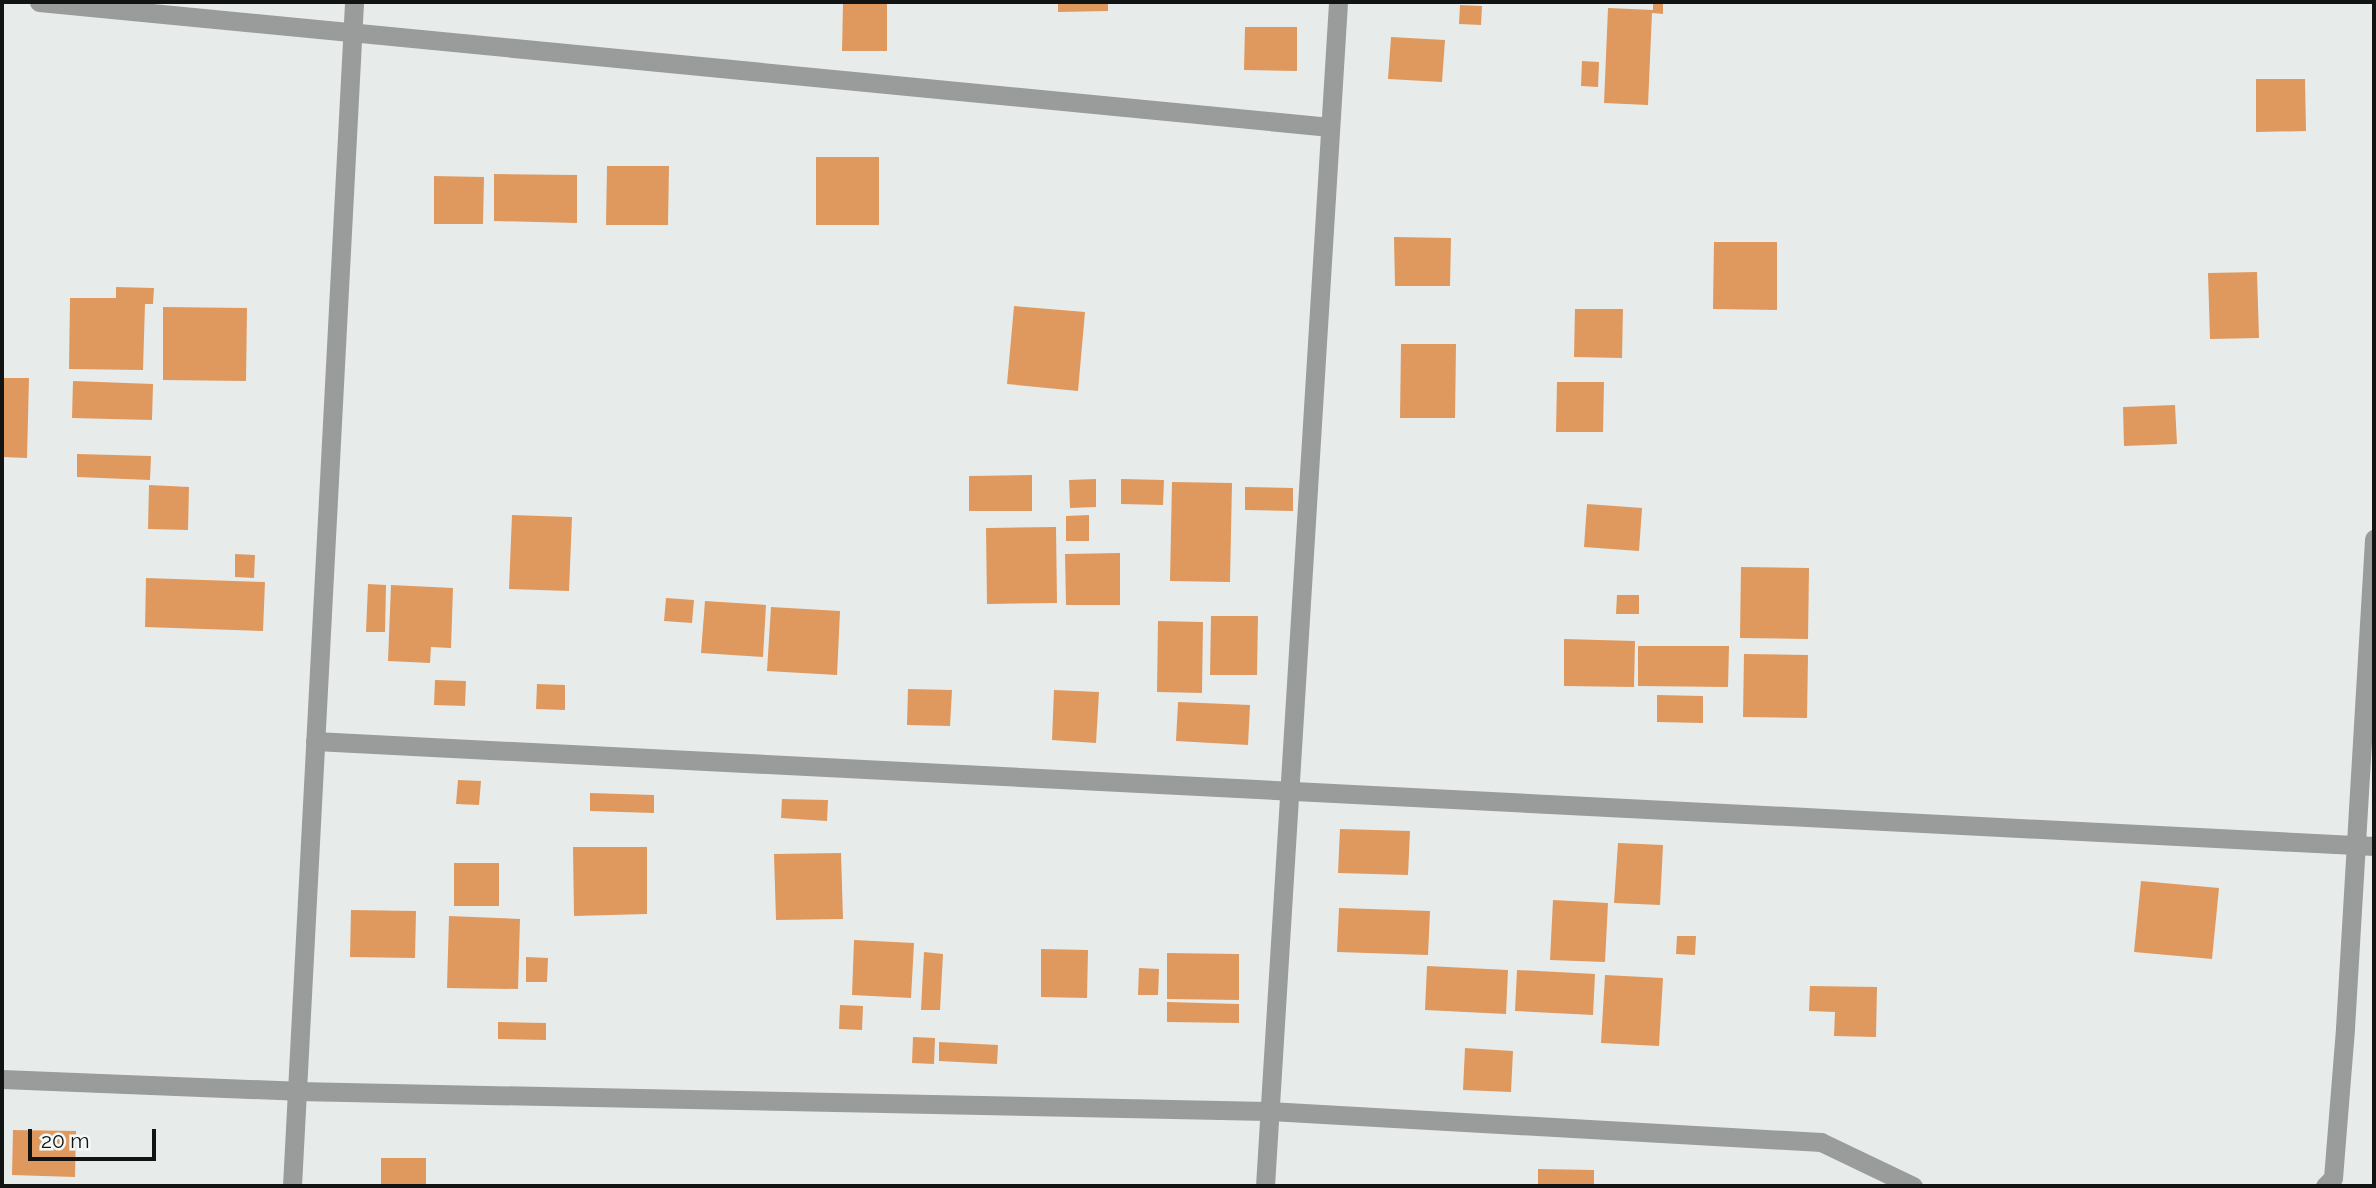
<!DOCTYPE html>
<style>
body{margin:0}
#map{position:relative;width:2376px;height:1188px;overflow:hidden;background:#e7eceb;font-family:Raleway,sans-serif}
div>[style]{position:absolute}
.building>*{inset:0;background:#df995e}
.minor>*{height:19px;margin:-9.5px;padding:0 9.5px;transform-origin:9.5px;border-radius:9.5px;background:#9a9c9c}
span{translate:-50% -50%;white-space:nowrap;text-align:center;line-height:1.15;-webkit-text-stroke:6px #f4f9f8;paint-order:stroke}
.frame{position:absolute;inset:0;border:4px solid #121413;pointer-events:none}
.scale{position:absolute;left:28px;top:1129px;width:128px;height:32px;box-sizing:border-box;border:4px solid #121413;border-top:0;padding-left:9px;font-size:21px;line-height:24px;white-space:nowrap;color:#121413;-webkit-text-stroke:5px #f4f9f8;paint-order:stroke}
</style>
<div id="map">
<div class="building">
<i style="clip-path:polygon(843px 2px,887px 2px,887px 51px,842px 51px)"></i>
<i style="clip-path:polygon(1058px 2px,1108px 2px,1108px 11px,1058px 12px)"></i>
<i style="clip-path:polygon(1653px 2px,1663px 2px,1663px 14px,1652px 13px,1648px 105px,1604px 103px,1608px 8px,1653px 10px)"></i>
<i style="clip-path:polygon(1460px 5px,1482px 6px,1481px 25px,1459px 24px)"></i>
<i style="clip-path:polygon(1245px 27px,1297px 27px,1297px 71px,1244px 70px)"></i>
<i style="clip-path:polygon(1391px 37px,1445px 40px,1442px 82px,1388px 79px)"></i>
<i style="clip-path:polygon(1582px 61px,1599px 62px,1598px 87px,1581px 86px)"></i>
<i style="clip-path:polygon(2256px 79px,2305px 79px,2306px 131px,2256px 132px)"></i>
<i style="clip-path:polygon(816px 157px,879px 157px,879px 225px,816px 225px)"></i>
<i style="clip-path:polygon(607px 166px,669px 166px,668px 225px,606px 225px)"></i>
<i style="clip-path:polygon(494px 174px,577px 175px,577px 223px,494px 221px)"></i>
<i style="clip-path:polygon(434px 176px,484px 177px,483px 224px,434px 224px)"></i>
<i style="clip-path:polygon(1394px 237px,1451px 238px,1450px 286px,1395px 286px)"></i>
<i style="clip-path:polygon(1714px 242px,1777px 242px,1777px 310px,1713px 309px)"></i>
<i style="clip-path:polygon(2257px 272px,2259px 338px,2210px 339px,2208px 273px)"></i>
<i style="clip-path:polygon(116px 287px,154px 288px,153px 304px,145px 304px,143px 370px,69px 369px,70px 298px,116px 298px)"></i>
<i style="clip-path:polygon(1014px 306px,1085px 312px,1078px 391px,1007px 384px)"></i>
<i style="clip-path:polygon(163px 307px,247px 308px,246px 381px,163px 380px)"></i>
<i style="clip-path:polygon(1575px 309px,1623px 309px,1622px 358px,1574px 357px)"></i>
<i style="clip-path:polygon(1401px 344px,1456px 344px,1455px 418px,1400px 418px)"></i>
<i style="clip-path:polygon(2px 378px,29px 378px,27px 458px,2px 457px)"></i>
<i style="clip-path:polygon(73px 381px,153px 384px,152px 420px,72px 418px)"></i>
<i style="clip-path:polygon(1557px 382px,1604px 382px,1603px 432px,1556px 432px)"></i>
<i style="clip-path:polygon(2175px 405px,2177px 444px,2124px 446px,2123px 407px)"></i>
<i style="clip-path:polygon(77px 454px,151px 456px,150px 480px,77px 477px)"></i>
<i style="clip-path:polygon(1032px 475px,1032px 511px,969px 511px,969px 476px)"></i>
<i style="clip-path:polygon(1096px 479px,1096px 507px,1070px 508px,1069px 480px)"></i>
<i style="clip-path:polygon(1121px 479px,1164px 480px,1163px 505px,1121px 504px)"></i>
<i style="clip-path:polygon(1172px 482px,1232px 483px,1230px 582px,1170px 581px)"></i>
<i style="clip-path:polygon(149px 485px,189px 487px,188px 530px,148px 529px)"></i>
<i style="clip-path:polygon(1245px 487px,1293px 488px,1293px 511px,1245px 510px)"></i>
<i style="clip-path:polygon(1587px 504px,1642px 508px,1639px 551px,1584px 547px)"></i>
<i style="clip-path:polygon(512px 515px,572px 517px,569px 591px,509px 589px)"></i>
<i style="clip-path:polygon(1089px 515px,1089px 541px,1066px 541px,1066px 516px)"></i>
<i style="clip-path:polygon(1056px 527px,1057px 603px,987px 604px,986px 528px)"></i>
<i style="clip-path:polygon(1120px 553px,1120px 605px,1066px 605px,1065px 554px)"></i>
<i style="clip-path:polygon(235px 554px,255px 555px,254px 578px,235px 577px)"></i>
<i style="clip-path:polygon(1741px 567px,1809px 568px,1808px 639px,1740px 638px)"></i>
<i style="clip-path:polygon(146px 578px,265px 582px,263px 631px,145px 627px)"></i>
<i style="clip-path:polygon(368px 584px,386px 585px,385px 632px,366px 632px)"></i>
<i style="clip-path:polygon(391px 585px,453px 588px,451px 648px,431px 647px,430px 663px,388px 661px)"></i>
<i style="clip-path:polygon(1617px 595px,1639px 595px,1639px 614px,1616px 614px)"></i>
<i style="clip-path:polygon(666px 598px,694px 600px,692px 623px,664px 621px)"></i>
<i style="clip-path:polygon(705px 601px,766px 605px,763px 657px,701px 653px)"></i>
<i style="clip-path:polygon(771px 607px,840px 611px,837px 675px,767px 671px)"></i>
<i style="clip-path:polygon(1211px 616px,1258px 616px,1257px 675px,1210px 675px)"></i>
<i style="clip-path:polygon(1158px 621px,1203px 622px,1202px 693px,1157px 692px)"></i>
<i style="clip-path:polygon(1564px 639px,1635px 641px,1634px 687px,1564px 686px)"></i>
<i style="clip-path:polygon(1638px 646px,1729px 646px,1728px 687px,1638px 686px)"></i>
<i style="clip-path:polygon(1744px 654px,1808px 655px,1807px 718px,1743px 717px)"></i>
<i style="clip-path:polygon(435px 680px,466px 681px,465px 706px,434px 705px)"></i>
<i style="clip-path:polygon(537px 684px,565px 685px,565px 710px,536px 709px)"></i>
<i style="clip-path:polygon(908px 689px,952px 690px,950px 726px,907px 725px)"></i>
<i style="clip-path:polygon(1054px 690px,1099px 692px,1096px 743px,1052px 740px)"></i>
<i style="clip-path:polygon(1657px 695px,1703px 696px,1703px 723px,1657px 722px)"></i>
<i style="clip-path:polygon(1178px 702px,1250px 705px,1248px 745px,1176px 741px)"></i>
<i style="clip-path:polygon(458px 780px,481px 781px,479px 805px,456px 804px)"></i>
<i style="clip-path:polygon(590px 793px,654px 795px,654px 813px,590px 811px)"></i>
<i style="clip-path:polygon(782px 799px,828px 800px,827px 821px,781px 818px)"></i>
<i style="clip-path:polygon(1340px 829px,1410px 831px,1408px 875px,1338px 873px)"></i>
<i style="clip-path:polygon(1618px 843px,1663px 845px,1660px 905px,1614px 903px)"></i>
<i style="clip-path:polygon(573px 847px,647px 847px,647px 914px,574px 916px)"></i>
<i style="clip-path:polygon(841px 853px,843px 919px,776px 920px,774px 854px)"></i>
<i style="clip-path:polygon(454px 863px,499px 863px,499px 906px,454px 906px)"></i>
<i style="clip-path:polygon(2141px 881px,2219px 888px,2212px 959px,2134px 952px)"></i>
<i style="clip-path:polygon(1553px 900px,1608px 903px,1605px 962px,1550px 960px)"></i>
<i style="clip-path:polygon(1339px 908px,1430px 911px,1428px 955px,1337px 952px)"></i>
<i style="clip-path:polygon(351px 910px,416px 911px,415px 958px,350px 957px)"></i>
<i style="clip-path:polygon(449px 916px,520px 919px,518px 989px,447px 988px)"></i>
<i style="clip-path:polygon(1677px 936px,1696px 936px,1695px 955px,1676px 954px)"></i>
<i style="clip-path:polygon(854px 940px,914px 943px,911px 998px,852px 995px)"></i>
<i style="clip-path:polygon(1041px 949px,1088px 950px,1087px 998px,1041px 997px)"></i>
<i style="clip-path:polygon(924px 952px,943px 954px,940px 1010px,921px 1010px)"></i>
<i style="clip-path:polygon(1167px 953px,1239px 954px,1239px 1000px,1167px 999px)"></i>
<i style="clip-path:polygon(526px 957px,548px 958px,547px 982px,526px 982px)"></i>
<i style="clip-path:polygon(1427px 966px,1508px 970px,1506px 1014px,1425px 1010px)"></i>
<i style="clip-path:polygon(1139px 968px,1159px 969px,1158px 995px,1138px 995px)"></i>
<i style="clip-path:polygon(1517px 970px,1595px 974px,1593px 1015px,1515px 1011px)"></i>
<i style="clip-path:polygon(1605px 975px,1663px 978px,1659px 1046px,1601px 1043px)"></i>
<i style="clip-path:polygon(1810px 986px,1877px 987px,1876px 1037px,1834px 1036px,1835px 1012px,1809px 1011px)"></i>
<i style="clip-path:polygon(1167px 1002px,1239px 1004px,1239px 1023px,1167px 1022px)"></i>
<i style="clip-path:polygon(840px 1005px,863px 1006px,862px 1030px,839px 1029px)"></i>
<i style="clip-path:polygon(498px 1022px,546px 1023px,546px 1040px,498px 1039px)"></i>
<i style="clip-path:polygon(913px 1037px,935px 1038px,934px 1064px,912px 1063px)"></i>
<i style="clip-path:polygon(939px 1042px,998px 1045px,997px 1064px,939px 1061px)"></i>
<i style="clip-path:polygon(1465px 1048px,1513px 1051px,1511px 1092px,1463px 1090px)"></i>
<i style="clip-path:polygon(13px 1130px,76px 1131px,75px 1177px,12px 1175px)"></i>
<i style="clip-path:polygon(381px 1158px,426px 1158px,426px 1186px,381px 1186px)"></i>
<i style="clip-path:polygon(1538px 1169px,1594px 1170px,1594px 1186px,1538px 1186px)"></i>
</div>
<div class="minor">
<i style="left:39px;top:2px;width:1297px;rotate:5.53deg"></i>
<i style="left:315px;top:741px;width:2062px;rotate:2.92deg"></i>
<i style="left:2px;top:1079px;width:295px;rotate:2.3deg"></i>
<i style="left:297px;top:1091px;width:971px;rotate:1.18deg"></i>
<i style="left:1268px;top:1111px;width:554px;rotate:3.21deg"></i>
<i style="left:1821px;top:1142px;width:102px;rotate:25.6deg"></i>
<i style="left:292px;top:1186px;width:1186px;rotate:-87deg"></i>
<i style="left:1265px;top:1186px;width:1186px;rotate:-86.47deg"></i>
<i style="left:2325px;top:1186px;width:11px;rotate:-45deg"></i>
<i style="left:2333px;top:1178px;width:150px;rotate:-85.4deg"></i>
<i style="left:2345px;top:1028px;width:490px;rotate:-86.6deg"></i>
</div>
<div class="frame"></div>
<div class="scale">20 m</div>
</div>
